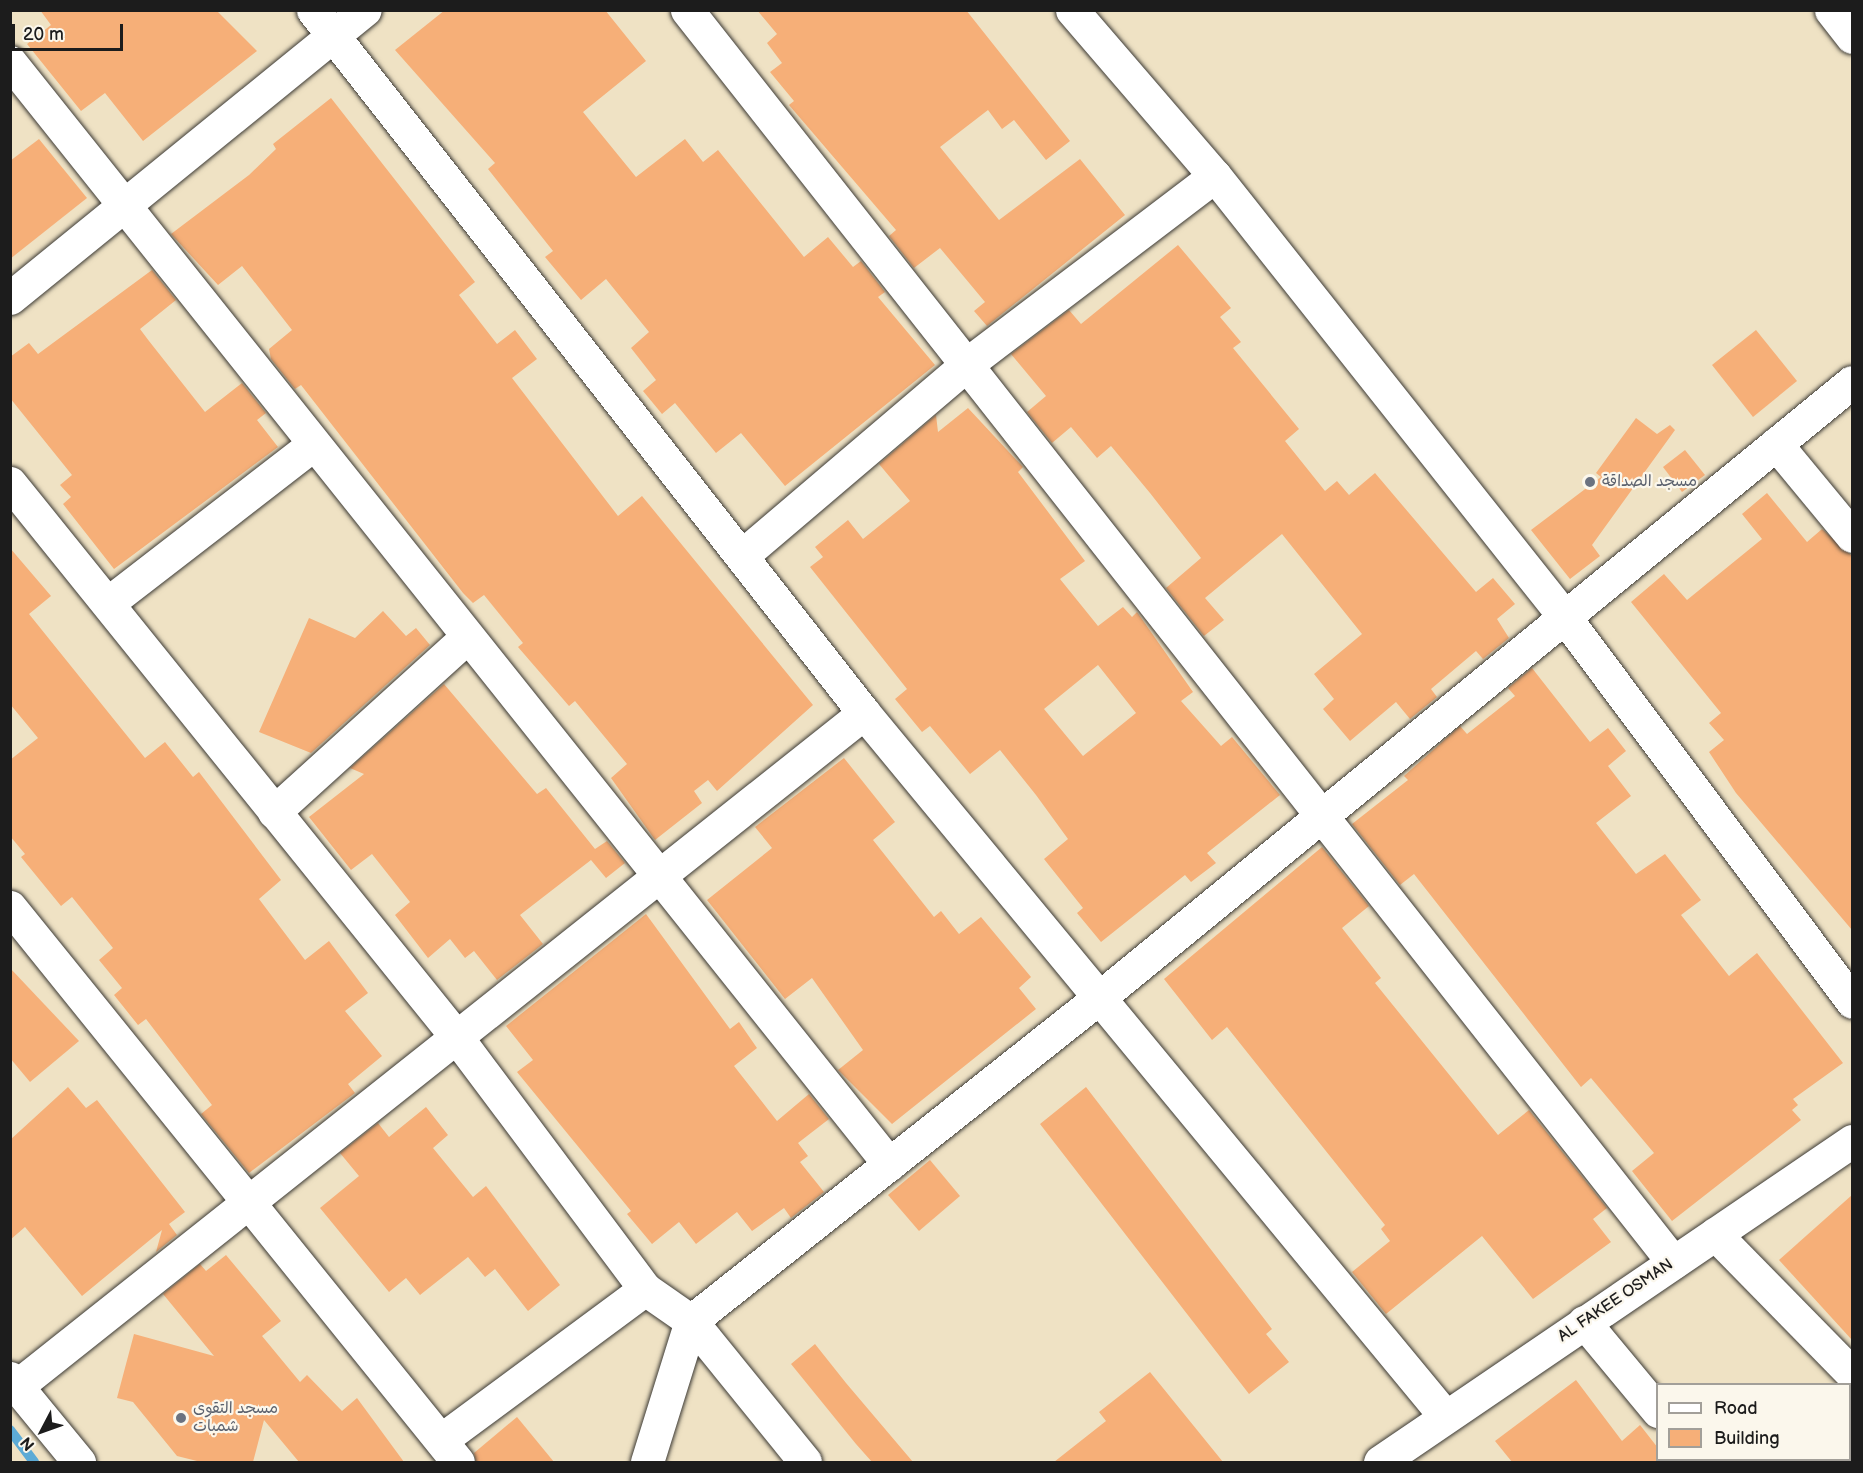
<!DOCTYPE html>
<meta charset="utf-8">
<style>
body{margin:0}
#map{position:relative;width:1863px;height:1473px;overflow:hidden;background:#efe2c4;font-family:"Balsamiq Sans","Playpen Sans Arabic",sans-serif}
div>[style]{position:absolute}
.stream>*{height:10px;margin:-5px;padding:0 5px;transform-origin:5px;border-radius:5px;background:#5dabd6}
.building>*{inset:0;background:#f6af78}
.roads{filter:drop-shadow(0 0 2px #3c3a35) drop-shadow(0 0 2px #3c3a35)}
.minor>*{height:33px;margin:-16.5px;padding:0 16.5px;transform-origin:16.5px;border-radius:16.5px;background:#fff}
.tertiary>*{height:33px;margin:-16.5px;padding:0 16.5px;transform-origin:16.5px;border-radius:16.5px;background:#fff}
.dots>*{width:16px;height:16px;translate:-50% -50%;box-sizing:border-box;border:3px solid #fbf7ec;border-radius:50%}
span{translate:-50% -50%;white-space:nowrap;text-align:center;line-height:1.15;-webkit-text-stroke:4.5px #fbf7ec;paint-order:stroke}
.worship-label{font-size:16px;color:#5b616d}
.left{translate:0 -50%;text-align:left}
.street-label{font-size:16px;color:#1c1c1c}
.frame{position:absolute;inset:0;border:12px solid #1c1c1c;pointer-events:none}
.legend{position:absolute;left:1656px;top:1383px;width:195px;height:78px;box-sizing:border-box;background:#fbf7ec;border:2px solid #a29f99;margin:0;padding:8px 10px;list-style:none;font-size:18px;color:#1c1c1c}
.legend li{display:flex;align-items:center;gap:12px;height:30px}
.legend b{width:30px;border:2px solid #a29f99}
.north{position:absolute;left:12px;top:1401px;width:60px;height:60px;-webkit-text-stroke:4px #fbf7ec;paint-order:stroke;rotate:229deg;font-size:16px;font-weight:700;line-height:24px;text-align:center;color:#1c1c1c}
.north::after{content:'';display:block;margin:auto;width:21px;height:27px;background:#1c1c1c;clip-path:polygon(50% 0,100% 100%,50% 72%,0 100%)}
.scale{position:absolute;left:12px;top:24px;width:111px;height:27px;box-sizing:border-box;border:3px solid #1c1c1c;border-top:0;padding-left:8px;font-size:18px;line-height:21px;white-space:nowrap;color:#1c1c1c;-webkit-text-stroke:4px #fbf7ec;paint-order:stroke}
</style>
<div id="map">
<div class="stream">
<i style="left:10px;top:1430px;width:40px;rotate:53deg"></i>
</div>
<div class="building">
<i style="clip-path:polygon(40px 10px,216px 10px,257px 51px,143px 141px,105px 93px,81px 111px,27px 44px,51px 25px)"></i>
<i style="clip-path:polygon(445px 10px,605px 10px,646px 61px,583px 112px,636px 177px,685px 139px,703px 162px,718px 150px,804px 257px,828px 237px,853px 267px,861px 261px,885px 292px,878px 297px,935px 365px,785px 486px,741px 433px,716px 453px,675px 403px,662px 414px,643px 391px,656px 380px,631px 348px,649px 332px,606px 279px,581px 300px,545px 257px,553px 251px,488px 169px,495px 163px,395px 50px)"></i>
<i style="clip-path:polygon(757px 10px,966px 10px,1070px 141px,1046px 160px,1014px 120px,1002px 129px,988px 110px,940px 147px,999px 220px,1080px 159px,1125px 215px,987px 326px,974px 311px,985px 302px,940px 248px,914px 268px,889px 236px,896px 230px,789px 105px,794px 101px,770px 72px,782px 63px,767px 43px,777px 34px)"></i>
<i style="clip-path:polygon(331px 98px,475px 282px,459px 295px,497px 344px,515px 330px,537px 359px,512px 378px,618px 516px,642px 496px,813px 705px,717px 791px,708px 780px,694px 791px,702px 803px,655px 840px,611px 778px,627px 764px,575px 701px,569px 706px,518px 647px,523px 643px,484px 595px,473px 603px,463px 593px,301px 385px,295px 389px,271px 359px,269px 349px,292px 330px,242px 266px,218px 285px,171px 234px,249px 175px,276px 149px,273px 144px)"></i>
<i style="clip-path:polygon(39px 139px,87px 198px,10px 259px,10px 161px)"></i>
<i style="clip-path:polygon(1178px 245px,1231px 308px,1220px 317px,1241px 342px,1233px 348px,1299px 429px,1285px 441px,1325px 491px,1337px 481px,1349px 495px,1375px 473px,1476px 592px,1493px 578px,1515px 604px,1497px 619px,1509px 638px,1483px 659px,1476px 651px,1431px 689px,1437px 697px,1410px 719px,1396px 702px,1350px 741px,1323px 709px,1334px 699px,1314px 674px,1362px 634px,1282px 534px,1205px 598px,1224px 620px,1204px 636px,1166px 588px,1201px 558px,1150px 493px,1111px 446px,1097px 458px,1071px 427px,1052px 443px,1027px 412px,1046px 396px,1011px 354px,1069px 310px,1081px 324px)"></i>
<i style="clip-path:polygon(152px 270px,176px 300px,140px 329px,149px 341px,205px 412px,242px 383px,266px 413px,257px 420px,278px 447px,114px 569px,63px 504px,71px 497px,60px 485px,72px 475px,10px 398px,10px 357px,29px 343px,38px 354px)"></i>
<i style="clip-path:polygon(1756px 330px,1797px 381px,1753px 417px,1712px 365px)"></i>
<i style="clip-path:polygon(evenodd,968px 408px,1023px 467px,1018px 472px,1085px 561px,1060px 579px,1098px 626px,1123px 607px,1132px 617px,1137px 612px,1193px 692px,1181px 701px,1221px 746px,1232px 737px,1280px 795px,1207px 853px,1216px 863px,1191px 882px,1185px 875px,1101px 942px,1077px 913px,1083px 908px,1044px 859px,1068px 839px,1036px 795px,1000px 750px,970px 774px,930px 726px,922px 732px,895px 699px,907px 689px,810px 567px,823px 557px,815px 547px,848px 520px,863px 539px,910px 501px,879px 464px,936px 415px,938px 432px,968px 408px,1098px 665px,1136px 713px,1083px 756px,1044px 709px,1098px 665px)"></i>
<i style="clip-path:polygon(1636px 418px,1657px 434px,1670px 425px,1675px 430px,1592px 545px,1600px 556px,1570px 579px,1531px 530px,1601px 477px,1596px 473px)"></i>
<i style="clip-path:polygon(1685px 450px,1705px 475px,1682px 492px,1663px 467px)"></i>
<i style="clip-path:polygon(1767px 493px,1807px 542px,1822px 529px,1852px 556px,1852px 930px,1736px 793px,1709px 752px,1724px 740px,1709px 723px,1721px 713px,1631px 602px,1664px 574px,1687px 600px,1762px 539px,1742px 514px)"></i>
<i style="clip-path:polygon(10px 548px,51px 596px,29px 614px,145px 758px,165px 742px,193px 777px,199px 772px,281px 880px,259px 899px,305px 960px,329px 941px,368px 993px,345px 1011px,382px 1056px,348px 1084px,355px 1093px,249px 1173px,201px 1114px,212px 1105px,146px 1019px,138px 1025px,114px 995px,122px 988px,99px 960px,113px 948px,72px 897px,61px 906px,21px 857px,25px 854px,10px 836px,10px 760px,38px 738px,10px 704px)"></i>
<i style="clip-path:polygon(383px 611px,406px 636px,416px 628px,430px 645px,311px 753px,259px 732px,309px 618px,355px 638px)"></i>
<i style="clip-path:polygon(1532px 668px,1590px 742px,1608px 728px,1626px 751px,1608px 766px,1631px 796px,1596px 823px,1636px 874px,1665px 854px,1701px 900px,1681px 915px,1729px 976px,1757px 953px,1843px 1063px,1793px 1099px,1798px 1105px,1792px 1110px,1801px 1120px,1672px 1221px,1632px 1171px,1654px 1153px,1591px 1078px,1581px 1087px,1414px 874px,1400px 885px,1352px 824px,1408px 780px,1404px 776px,1460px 726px,1467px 734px,1515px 696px,1508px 688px)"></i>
<i style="clip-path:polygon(444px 684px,537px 794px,546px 788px,595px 849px,607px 841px,625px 863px,606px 878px,591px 860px,520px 915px,543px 944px,497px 980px,474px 951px,465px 958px,450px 939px,428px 958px,395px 915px,410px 902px,372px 854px,351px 870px,309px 817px,364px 774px,350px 768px)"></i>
<i style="clip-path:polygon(844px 758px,895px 822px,873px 840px,934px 917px,941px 911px,959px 934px,981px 917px,1031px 977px,1019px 988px,1036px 1009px,892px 1124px,838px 1070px,863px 1050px,812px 978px,785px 999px,707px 900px,772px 848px,755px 827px)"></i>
<i style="clip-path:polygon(1322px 847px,1369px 906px,1342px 928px,1381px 978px,1375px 983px,1498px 1135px,1529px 1110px,1607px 1208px,1593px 1219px,1611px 1242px,1533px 1299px,1482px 1236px,1386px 1314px,1352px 1272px,1390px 1241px,1381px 1229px,1385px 1225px,1227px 1027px,1212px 1040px,1164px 979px)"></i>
<i style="clip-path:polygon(646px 914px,730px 1029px,739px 1022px,757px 1048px,734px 1066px,777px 1121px,809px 1094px,829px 1119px,798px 1143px,808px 1156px,800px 1162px,824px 1192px,791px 1218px,784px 1208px,752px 1231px,737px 1212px,696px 1244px,679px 1222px,652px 1244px,627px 1214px,631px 1211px,517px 1072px,533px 1060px,506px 1026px)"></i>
<i style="clip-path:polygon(10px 968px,79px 1041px,30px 1082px,10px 1058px)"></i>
<i style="clip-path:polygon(68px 1087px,86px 1108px,97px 1100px,185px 1212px,169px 1224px,177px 1235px,156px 1252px,162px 1230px,82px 1296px,25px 1227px,10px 1240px,10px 1140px)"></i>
<i style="clip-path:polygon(1086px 1087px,1272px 1329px,1266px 1334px,1289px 1362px,1249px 1394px,1040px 1124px)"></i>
<i style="clip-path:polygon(426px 1107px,448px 1135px,433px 1148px,473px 1197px,486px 1186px,560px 1285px,528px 1311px,495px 1269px,485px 1277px,468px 1257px,420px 1295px,406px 1278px,389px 1292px,320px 1208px,359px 1176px,340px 1153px,378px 1123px,389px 1137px)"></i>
<i style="clip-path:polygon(930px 1160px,960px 1196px,919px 1231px,888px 1195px)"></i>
<i style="clip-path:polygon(1852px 1195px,1852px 1340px,1779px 1260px)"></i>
<i style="clip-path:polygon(226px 1255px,281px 1321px,262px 1336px,300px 1382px,307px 1375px,342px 1411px,357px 1398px,404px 1462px,299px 1462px,264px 1420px,253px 1462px,201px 1462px,177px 1456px,133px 1402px,117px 1398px,134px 1334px,214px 1356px,163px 1294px,200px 1264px,206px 1271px)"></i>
<i style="clip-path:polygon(815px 1344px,846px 1383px,913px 1462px,872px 1462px,856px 1444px,791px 1364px)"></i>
<i style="clip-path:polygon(1150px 1372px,1223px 1462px,1054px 1462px,1106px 1421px,1099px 1412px)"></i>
<i style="clip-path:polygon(1576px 1380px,1622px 1441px,1640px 1425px,1658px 1448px,1658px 1460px,1670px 1462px,1512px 1462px,1495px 1441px)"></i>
<i style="clip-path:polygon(517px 1417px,554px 1462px,476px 1462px,474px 1453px)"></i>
</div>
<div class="roads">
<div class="minor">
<i style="left:313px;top:10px;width:893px;rotate:51.91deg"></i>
<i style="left:864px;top:713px;width:912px;rotate:50.43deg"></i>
<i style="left:687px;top:10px;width:1594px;rotate:51.78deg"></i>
<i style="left:1072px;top:10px;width:219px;rotate:49.3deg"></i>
<i style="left:1215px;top:176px;width:560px;rotate:51.6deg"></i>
<i style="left:1563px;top:615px;width:483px;rotate:53.2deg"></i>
<i style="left:10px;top:62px;width:1410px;rotate:51.42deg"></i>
<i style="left:10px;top:298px;width:457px;rotate:-39.1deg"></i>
<i style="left:1776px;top:444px;width:119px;rotate:50.4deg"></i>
<i style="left:10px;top:483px;width:709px;rotate:51.13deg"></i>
<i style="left:455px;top:1035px;width:317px;rotate:53.2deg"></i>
<i style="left:645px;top:1289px;width:56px;rotate:34.8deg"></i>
<i style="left:691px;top:1321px;width:181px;rotate:51deg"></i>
<i style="left:744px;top:554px;width:293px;rotate:-40.4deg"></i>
<i style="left:967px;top:364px;width:311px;rotate:-37.2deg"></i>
<i style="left:108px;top:603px;width:260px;rotate:-37.7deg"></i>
<i style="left:274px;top:812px;width:259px;rotate:-42.2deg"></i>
<i style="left:10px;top:907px;width:713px;rotate:51.09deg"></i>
<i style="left:1715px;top:1234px;width:196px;rotate:45.6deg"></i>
<i style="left:1584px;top:1322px;width:116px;rotate:50.3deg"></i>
<i style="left:17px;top:1386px;width:1082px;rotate:-38.47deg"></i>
<i style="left:441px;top:1440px;width:254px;rotate:-36.5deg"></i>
<i style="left:1697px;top:1460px;width:4px;rotate:34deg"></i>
<i style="left:647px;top:1462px;width:148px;rotate:-72.7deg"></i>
<i style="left:691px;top:1321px;width:522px;rotate:-38.39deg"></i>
<i style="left:1100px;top:997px;width:971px;rotate:-39.28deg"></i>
</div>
<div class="tertiary">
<i style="left:1831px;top:10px;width:34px;rotate:52deg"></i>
<i style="left:10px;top:1378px;width:109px;rotate:50.6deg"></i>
<i style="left:1380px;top:1462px;width:571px;rotate:-34.22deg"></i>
</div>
</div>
<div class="dots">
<i style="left:1590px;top:482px;background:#6b7280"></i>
<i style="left:181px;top:1418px;background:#6b7280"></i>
</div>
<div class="worship-label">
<span class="left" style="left:1602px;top:482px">مسجد الصداقة</span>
<span class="left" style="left:193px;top:1418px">مسجد التقوى<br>شمبات</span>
</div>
<div class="street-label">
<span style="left:1616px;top:1301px;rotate:-34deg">AL FAKEE OSMAN</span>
</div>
<div class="frame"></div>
<ul class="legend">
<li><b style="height:8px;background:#fff"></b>Road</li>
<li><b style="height:16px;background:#f6af78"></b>Building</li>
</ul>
<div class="north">N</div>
<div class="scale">20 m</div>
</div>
